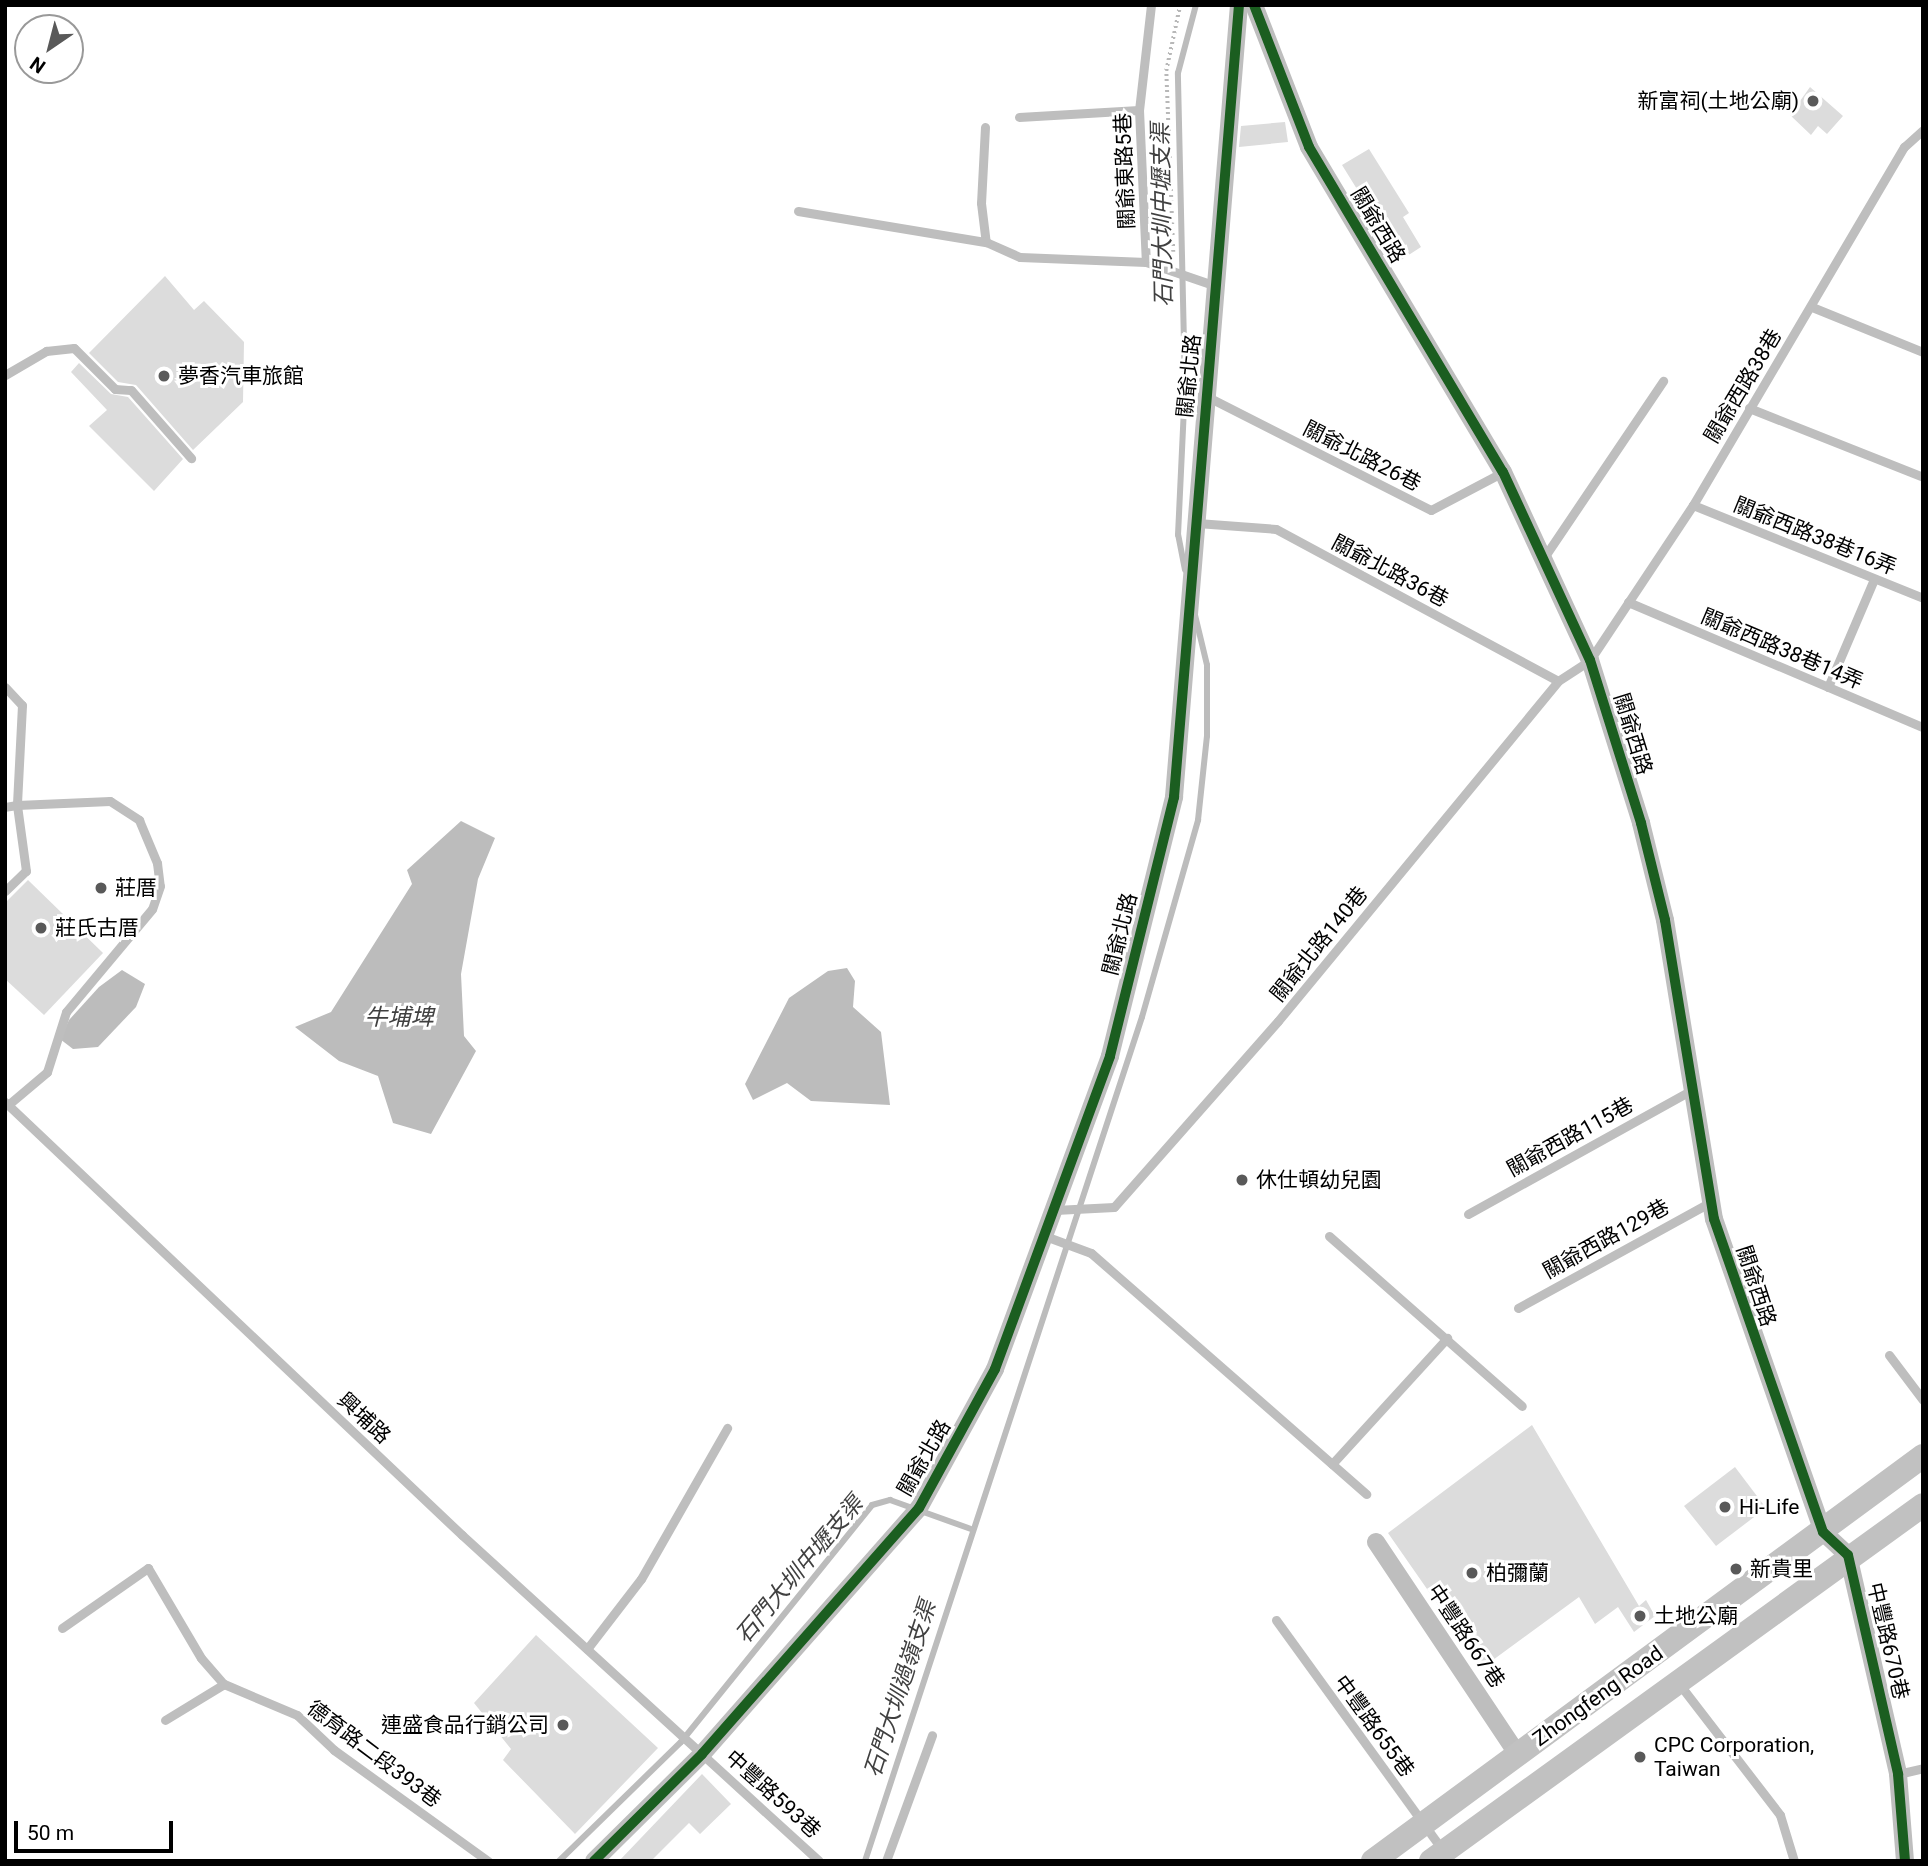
<!DOCTYPE html>
<meta charset="utf-8">
<style>
body{margin:0}
#map{position:relative;width:1928px;height:1866px;overflow:hidden;background:#fff;font-family:Roboto,"Noto Sans TC",sans-serif}
div>[style]{position:absolute}
.water>*{inset:0;background:#bcbcbc}
.stream>*{height:6px;margin:-3px;padding:0 3px;transform-origin:3px;border-radius:3px;background:#bcbcbc}
.building>*{inset:0;background:#dcdcdc}
.path>*{height:3.5px;margin-top:-1.75px;transform-origin:0;background:repeating-linear-gradient(90deg,#b8b8b8 0 2px,transparent 0 5.5px)}
.lane>*{height:9px;margin:-4.5px;padding:0 4.5px;transform-origin:4.5px;border-radius:4.5px;background:#bebebe}
.street>*{height:18px;margin:-9px;padding:0 9px;transform-origin:9px;border-radius:9px;background:#bebebe}
.secondary>*{height:24px;margin:-12px;padding:0 12px;transform-origin:12px;border-radius:12px;background:#c1c1c1}
.cycleway>*{height:10px;margin:-5px;padding:0 5px;transform-origin:5px;border-radius:5px;background:#1b5e20}
.dots>*{width:19px;height:19px;translate:-50% -50%;box-sizing:border-box;border:4px solid #fff;border-radius:50%}
span{translate:-50% -50%;white-space:nowrap;text-align:center;line-height:1.15;-webkit-text-stroke:6px #fff;paint-order:stroke}
.poi-label{font-size:21px;color:#000}
.right{translate:-100% -50%;text-align:right}
.left{translate:0 -50%;text-align:left}
.street-label{font-size:21px;color:#000}
.water-label{font-size:23px;color:#404040;font-style:italic}
.frame{position:absolute;inset:0;border:7px solid #000;pointer-events:none}
.north{position:absolute;left:14px;top:14px;width:70px;height:70px;box-sizing:border-box;background:#fff;border:2px solid #999;border-radius:50%;rotate:215deg;font-size:19px;font-weight:700;line-height:28px;text-align:center;color:#000}
.north::after{content:'';display:block;margin:auto;width:24px;height:32px;background:#595959;clip-path:polygon(50% 0,100% 100%,50% 72%,0 100%)}
.scale{position:absolute;left:14px;top:1821px;width:159px;height:32px;box-sizing:border-box;border:4px solid #000;border-top:0;padding-left:9px;font-size:21px;line-height:24px;white-space:nowrap;color:#000;-webkit-text-stroke:5px #fff;paint-order:stroke}
</style>
<div id="map">
<div class="water">
<i style="clip-path:polygon(461px 821px,495px 838px,478px 879px,461px 974px,464px 1036px,476px 1051px,431px 1134px,393px 1123px,378px 1076px,339px 1061px,295px 1027px,331px 1012px,412px 884px,407px 870px)"></i>
<i style="clip-path:polygon(847px 968px,855px 981px,853px 1007px,881px 1032px,890px 1105px,811px 1101px,787px 1083px,753px 1100px,745px 1084px,789px 998px,828px 971px)"></i>
<i style="clip-path:polygon(122px 970px,145px 984px,136px 1007px,98px 1047px,73px 1049px,60px 1039px,69px 1020px,99px 987px)"></i>
</div>
<div class="stream">
<i style="left:1185px;top:570px;width:36px;rotate:-101deg"></i>
<i style="left:1178px;top:535px;width:147px;rotate:-87.3deg"></i>
<i style="left:1185px;top:388px;width:315px;rotate:-91.3deg"></i>
<i style="left:1178px;top:73px;width:70px;rotate:-75.2deg"></i>
<i style="left:559px;top:1861px;width:170px;rotate:-44.3deg"></i>
<i style="left:681px;top:1742px;width:304px;rotate:-51.1deg"></i>
<i style="left:872px;top:1505px;width:19px;rotate:-16deg"></i>
<i style="left:890px;top:1500px;width:86px;rotate:19.7deg"></i>
<i style="left:865px;top:1861px;width:888px;rotate:-71.83deg"></i>
<i style="left:1142px;top:1017px;width:205px;rotate:-74.1deg"></i>
<i style="left:1198px;top:820px;width:84px;rotate:-83.9deg"></i>
<i style="left:1207px;top:736px;width:71px;rotate:-90deg"></i>
<i style="left:1207px;top:665px;width:51px;rotate:-103.5deg"></i>
</div>
<div class="building">
<i style="clip-path:polygon(1810px 87px,1843px 116px,1827px 134px,1818px 126px,1811px 135px,1790px 115px)"></i>
<i style="clip-path:polygon(1285px 122px,1288px 142px,1239px 147px,1241px 126px)"></i>
<i style="clip-path:polygon(1369px 149px,1409px 213px,1403px 217px,1421px 247px,1401px 260px,1342px 165px)"></i>
<i style="clip-path:polygon(165px 276px,194px 310px,204px 301px,244px 342px,243px 402px,193px 450px,136px 385px,118px 382px,89px 353px)"></i>
<i style="clip-path:polygon(79px 363px,111px 394px,128px 397px,183px 459px,154px 491px,89px 426px,107px 410px,71px 372px)"></i>
<i style="clip-path:polygon(28px 880px,103px 953px,44px 1015px,5px 979px,5px 903px)"></i>
<i style="clip-path:polygon(1532px 1425px,1639px 1606px,1646px 1600px,1655px 1616px,1634px 1632px,1618px 1607px,1595px 1624px,1579px 1597px,1482px 1668px,1388px 1533px)"></i>
<i style="clip-path:polygon(1735px 1467px,1766px 1508px,1716px 1546px,1684px 1506px)"></i>
<i style="clip-path:polygon(536px 1635px,658px 1748px,575px 1834px,503px 1760px,511px 1749px,474px 1703px)"></i>
<i style="clip-path:polygon(702px 1774px,731px 1804px,700px 1834px,689px 1823px,651px 1861px,619px 1861px)"></i>
</div>
<div class="path">
<i style="left:1173px;top:252px;width:181px;rotate:-92.2deg"></i>
<i style="left:1166px;top:71px;width:67px;rotate:-78deg"></i>
</div>
<div class="lane">
<i style="left:1151px;top:5px;width:106px;rotate:96.5deg"></i>
<i style="left:1139px;top:110px;width:152px;rotate:87.4deg"></i>
<i style="left:1146px;top:262px;width:74px;rotate:18.9deg"></i>
<i style="left:1019px;top:117px;width:120px;rotate:-3.3deg"></i>
<i style="left:985px;top:127px;width:76px;rotate:93deg"></i>
<i style="left:981px;top:203px;width:39px;rotate:83deg"></i>
<i style="left:986px;top:242px;width:37px;rotate:24deg"></i>
<i style="left:1020px;top:257px;width:126px;rotate:2.3deg"></i>
<i style="left:798px;top:211px;width:191px;rotate:9.4deg"></i>
<i style="left:1812px;top:307px;width:120px;rotate:22.1deg"></i>
<i style="left:5px;top:375px;width:48px;rotate:-30.3deg"></i>
<i style="left:46px;top:351px;width:28px;rotate:-6deg"></i>
<i style="left:74px;top:348px;width:58px;rotate:45deg"></i>
<i style="left:115px;top:389px;width:16px;rotate:4deg"></i>
<i style="left:131px;top:390px;width:91px;rotate:48.6deg"></i>
<i style="left:1206px;top:396px;width:252px;rotate:26.9deg"></i>
<i style="left:1431px;top:510px;width:81px;rotate:-27.8deg"></i>
<i style="left:1749px;top:408px;width:187px;rotate:21.6deg"></i>
<i style="left:1693px;top:505px;width:248px;rotate:22deg"></i>
<i style="left:1197px;top:523px;width:79px;rotate:4.3deg"></i>
<i style="left:1276px;top:529px;width:320px;rotate:28.3deg"></i>
<i style="left:1543px;top:559px;width:215px;rotate:-56deg"></i>
<i style="left:1628px;top:602px;width:320px;rotate:23deg"></i>
<i style="left:5px;top:687px;width:25px;rotate:47deg"></i>
<i style="left:22px;top:705px;width:100px;rotate:92.9deg"></i>
<i style="left:17px;top:805px;width:12px;rotate:171deg"></i>
<i style="left:1828px;top:687px;width:117px;rotate:-66.9deg"></i>
<i style="left:5px;top:891px;width:29px;rotate:-44deg"></i>
<i style="left:26px;top:871px;width:67px;rotate:-97.8deg"></i>
<i style="left:17px;top:805px;width:93px;rotate:-2.5deg"></i>
<i style="left:110px;top:801px;width:35px;rotate:33deg"></i>
<i style="left:139px;top:820px;width:47px;rotate:67.3deg"></i>
<i style="left:157px;top:863px;width:23px;rotate:83deg"></i>
<i style="left:160px;top:886px;width:24px;rotate:109deg"></i>
<i style="left:152px;top:909px;width:134px;rotate:129.9deg"></i>
<i style="left:66px;top:1012px;width:63px;rotate:107.6deg"></i>
<i style="left:47px;top:1072px;width:51px;rotate:139.8deg"></i>
<i style="left:5px;top:1102px;width:630px;rotate:43.46deg"></i>
<i style="left:462px;top:1535px;width:483px;rotate:42.4deg"></i>
<i style="left:1055px;top:1210px;width:59px;rotate:-2.9deg"></i>
<i style="left:1114px;top:1207px;width:248px;rotate:-48.6deg"></i>
<i style="left:1278px;top:1021px;width:440px;rotate:-50.5deg"></i>
<i style="left:1558px;top:681px;width:38px;rotate:-33deg"></i>
<i style="left:1590px;top:660px;width:186px;rotate:-56.4deg"></i>
<i style="left:1693px;top:505px;width:416px;rotate:-59.5deg"></i>
<i style="left:1904px;top:147px;width:25px;rotate:-42deg"></i>
<i style="left:1468px;top:1214px;width:254px;rotate:-29deg"></i>
<i style="left:1045px;top:1236px;width:49px;rotate:20.3deg"></i>
<i style="left:1091px;top:1253px;width:366px;rotate:41.2deg"></i>
<i style="left:1329px;top:1236px;width:257px;rotate:41.4deg"></i>
<i style="left:1518px;top:1308px;width:220px;rotate:-28.8deg"></i>
<i style="left:1889px;top:1355px;width:56px;rotate:52.9deg"></i>
<i style="left:1332px;top:1464px;width:171px;rotate:-47.6deg"></i>
<i style="left:1276px;top:1620px;width:285px;rotate:54.1deg"></i>
<i style="left:62px;top:1628px;width:105px;rotate:-34.9deg"></i>
<i style="left:148px;top:1568px;width:104px;rotate:59.5deg"></i>
<i style="left:201px;top:1658px;width:35px;rotate:49deg"></i>
<i style="left:224px;top:1684px;width:79px;rotate:23deg"></i>
<i style="left:297px;top:1715px;width:51px;rotate:43.4deg"></i>
<i style="left:334px;top:1750px;width:190px;rotate:35.8deg"></i>
<i style="left:587px;top:1649px;width:88px;rotate:-52.4deg"></i>
<i style="left:641px;top:1579px;width:174px;rotate:-60.3deg"></i>
<i style="left:1680px;top:1685px;width:164px;rotate:52.4deg"></i>
<i style="left:1780px;top:1815px;width:48px;rotate:73.1deg"></i>
<i style="left:165px;top:1720px;width:69px;rotate:-31.4deg"></i>
<i style="left:1898px;top:1774px;width:26px;rotate:-13deg"></i>
<i style="left:886px;top:1861px;width:134px;rotate:-69.9deg"></i>
</div>
<div class="street">
<i style="left:1254px;top:5px;width:152px;rotate:68.8deg"></i>
<i style="left:1309px;top:147px;width:378px;rotate:59.2deg"></i>
<i style="left:1503px;top:472px;width:207px;rotate:65.2deg"></i>
<i style="left:1590px;top:660px;width:171px;rotate:72.6deg"></i>
<i style="left:1641px;top:823px;width:100px;rotate:76.1deg"></i>
<i style="left:1665px;top:920px;width:303px;rotate:80.7deg"></i>
<i style="left:1714px;top:1219px;width:331px;rotate:70.8deg"></i>
<i style="left:1823px;top:1532px;width:34px;rotate:43deg"></i>
<i style="left:1848px;top:1555px;width:225px;rotate:77.1deg"></i>
<i style="left:1898px;top:1774px;width:87px;rotate:85.4deg"></i>
<i style="left:1376px;top:1542px;width:256px;rotate:56.3deg"></i>
<i style="left:594px;top:1861px;width:152px;rotate:-44.7deg"></i>
<i style="left:702px;top:1754px;width:328px;rotate:-48.6deg"></i>
<i style="left:919px;top:1508px;width:158px;rotate:-61.3deg"></i>
<i style="left:995px;top:1369px;width:333px;rotate:-69.8deg"></i>
<i style="left:1110px;top:1056px;width:267px;rotate:-76.1deg"></i>
<i style="left:1174px;top:797px;width:795px;rotate:-85.31deg"></i>
</div>
<div class="secondary">
<i style="left:1373px;top:1861px;width:683px;rotate:-36.37deg"></i>
<i style="left:1431px;top:1861px;width:607px;rotate:-35.89deg"></i>
</div>
<div class="cycleway">
<i style="left:1254px;top:5px;width:152px;rotate:68.8deg"></i>
<i style="left:1309px;top:147px;width:378px;rotate:59.2deg"></i>
<i style="left:1503px;top:472px;width:207px;rotate:65.2deg"></i>
<i style="left:1590px;top:660px;width:171px;rotate:72.6deg"></i>
<i style="left:1641px;top:823px;width:100px;rotate:76.1deg"></i>
<i style="left:1665px;top:920px;width:303px;rotate:80.7deg"></i>
<i style="left:1714px;top:1219px;width:331px;rotate:70.8deg"></i>
<i style="left:1823px;top:1532px;width:34px;rotate:43deg"></i>
<i style="left:1848px;top:1555px;width:225px;rotate:77.1deg"></i>
<i style="left:1898px;top:1774px;width:87px;rotate:85.4deg"></i>
<i style="left:594px;top:1861px;width:152px;rotate:-44.7deg"></i>
<i style="left:702px;top:1754px;width:328px;rotate:-48.6deg"></i>
<i style="left:919px;top:1508px;width:158px;rotate:-61.3deg"></i>
<i style="left:995px;top:1369px;width:333px;rotate:-69.8deg"></i>
<i style="left:1110px;top:1056px;width:267px;rotate:-76.1deg"></i>
<i style="left:1174px;top:797px;width:795px;rotate:-85.31deg"></i>
</div>
<div class="dots">
<i style="left:1813px;top:101px;background:#595959"></i>
<i style="left:164px;top:376px;background:#595959"></i>
<i style="left:101px;top:888px;background:#595959"></i>
<i style="left:41px;top:928px;background:#595959"></i>
<i style="left:1242px;top:1180px;background:#595959"></i>
<i style="left:1725px;top:1507px;background:#595959"></i>
<i style="left:1736px;top:1569px;background:#595959"></i>
<i style="left:1472px;top:1573px;background:#595959"></i>
<i style="left:1640px;top:1616px;background:#595959"></i>
<i style="left:563px;top:1725px;background:#595959"></i>
<i style="left:1640px;top:1757px;background:#595959"></i>
</div>
<div class="poi-label">
<span class="right" style="left:1799px;top:101px">新富祠(土地公廟)</span>
<span class="left" style="left:178px;top:376px">夢香汽車旅館</span>
<span class="left" style="left:115px;top:888px">莊厝</span>
<span class="left" style="left:55px;top:928px">莊氏古厝</span>
<span class="left" style="left:1256px;top:1180px">休仕頓幼兒園</span>
<span class="left" style="left:1739px;top:1507px">Hi-Life</span>
<span class="left" style="left:1750px;top:1569px">新貴里</span>
<span class="left" style="left:1486px;top:1573px">柏彌蘭</span>
<span class="left" style="left:1654px;top:1616px">土地公廟</span>
<span class="right" style="left:549px;top:1725px">連盛食品行銷公司</span>
<span class="left" style="left:1654px;top:1757px">CPC Corporation,<br>Taiwan</span>
</div>
<div class="street-label">
<span style="left:1125px;top:171px;rotate:-92deg">關爺東路5巷</span>
<span style="left:1378px;top:225px;rotate:59deg">關爺西路</span>
<span style="left:1189px;top:376px;rotate:-84deg">關爺北路</span>
<span style="left:1743px;top:386px;rotate:-59deg">關爺西路38巷</span>
<span style="left:1362px;top:456px;rotate:27deg">關爺北路26巷</span>
<span style="left:1815px;top:536px;rotate:22deg">關爺西路38巷16弄</span>
<span style="left:1390px;top:571px;rotate:28deg">關爺北路36巷</span>
<span style="left:1782px;top:649px;rotate:23deg">關爺西路38巷14弄</span>
<span style="left:1633px;top:734px;rotate:73deg">關爺西路</span>
<span style="left:1120px;top:934px;rotate:-76deg">關爺北路</span>
<span style="left:1319px;top:944px;rotate:-51deg">關爺北路140巷</span>
<span style="left:1570px;top:1137px;rotate:-29deg">關爺西路115巷</span>
<span style="left:1606px;top:1239px;rotate:-29deg">關爺西路129巷</span>
<span style="left:1756px;top:1286px;rotate:72deg">關爺西路</span>
<span style="left:364px;top:1418px;rotate:43deg">興埔路</span>
<span style="left:924px;top:1458px;rotate:-60deg">關爺北路</span>
<span style="left:1466px;top:1636px;rotate:56deg">中豐路667巷</span>
<span style="left:1888px;top:1641px;rotate:77deg">中豐路670巷</span>
<span style="left:1598px;top:1696px;rotate:-36deg">Zhongfeng Road</span>
<span style="left:1374px;top:1726px;rotate:54deg">中豐路655巷</span>
<span style="left:374px;top:1754px;rotate:37deg">德育路二段393巷</span>
<span style="left:773px;top:1794px;rotate:42deg">中豐路593巷</span>
</div>
<div class="water-label">
<span style="left:1163px;top:215px;rotate:-91deg">石門大圳中壢支渠</span>
<span style="left:399px;top:1018px">牛埔埤</span>
<span style="left:800px;top:1570px;rotate:-50deg">石門大圳中壢支渠</span>
<span style="left:901px;top:1689px;rotate:-72deg">石門大圳過嶺支渠</span>
</div>
<div class="frame"></div>
<div class="north">N</div>
<div class="scale">50 m</div>
</div>
